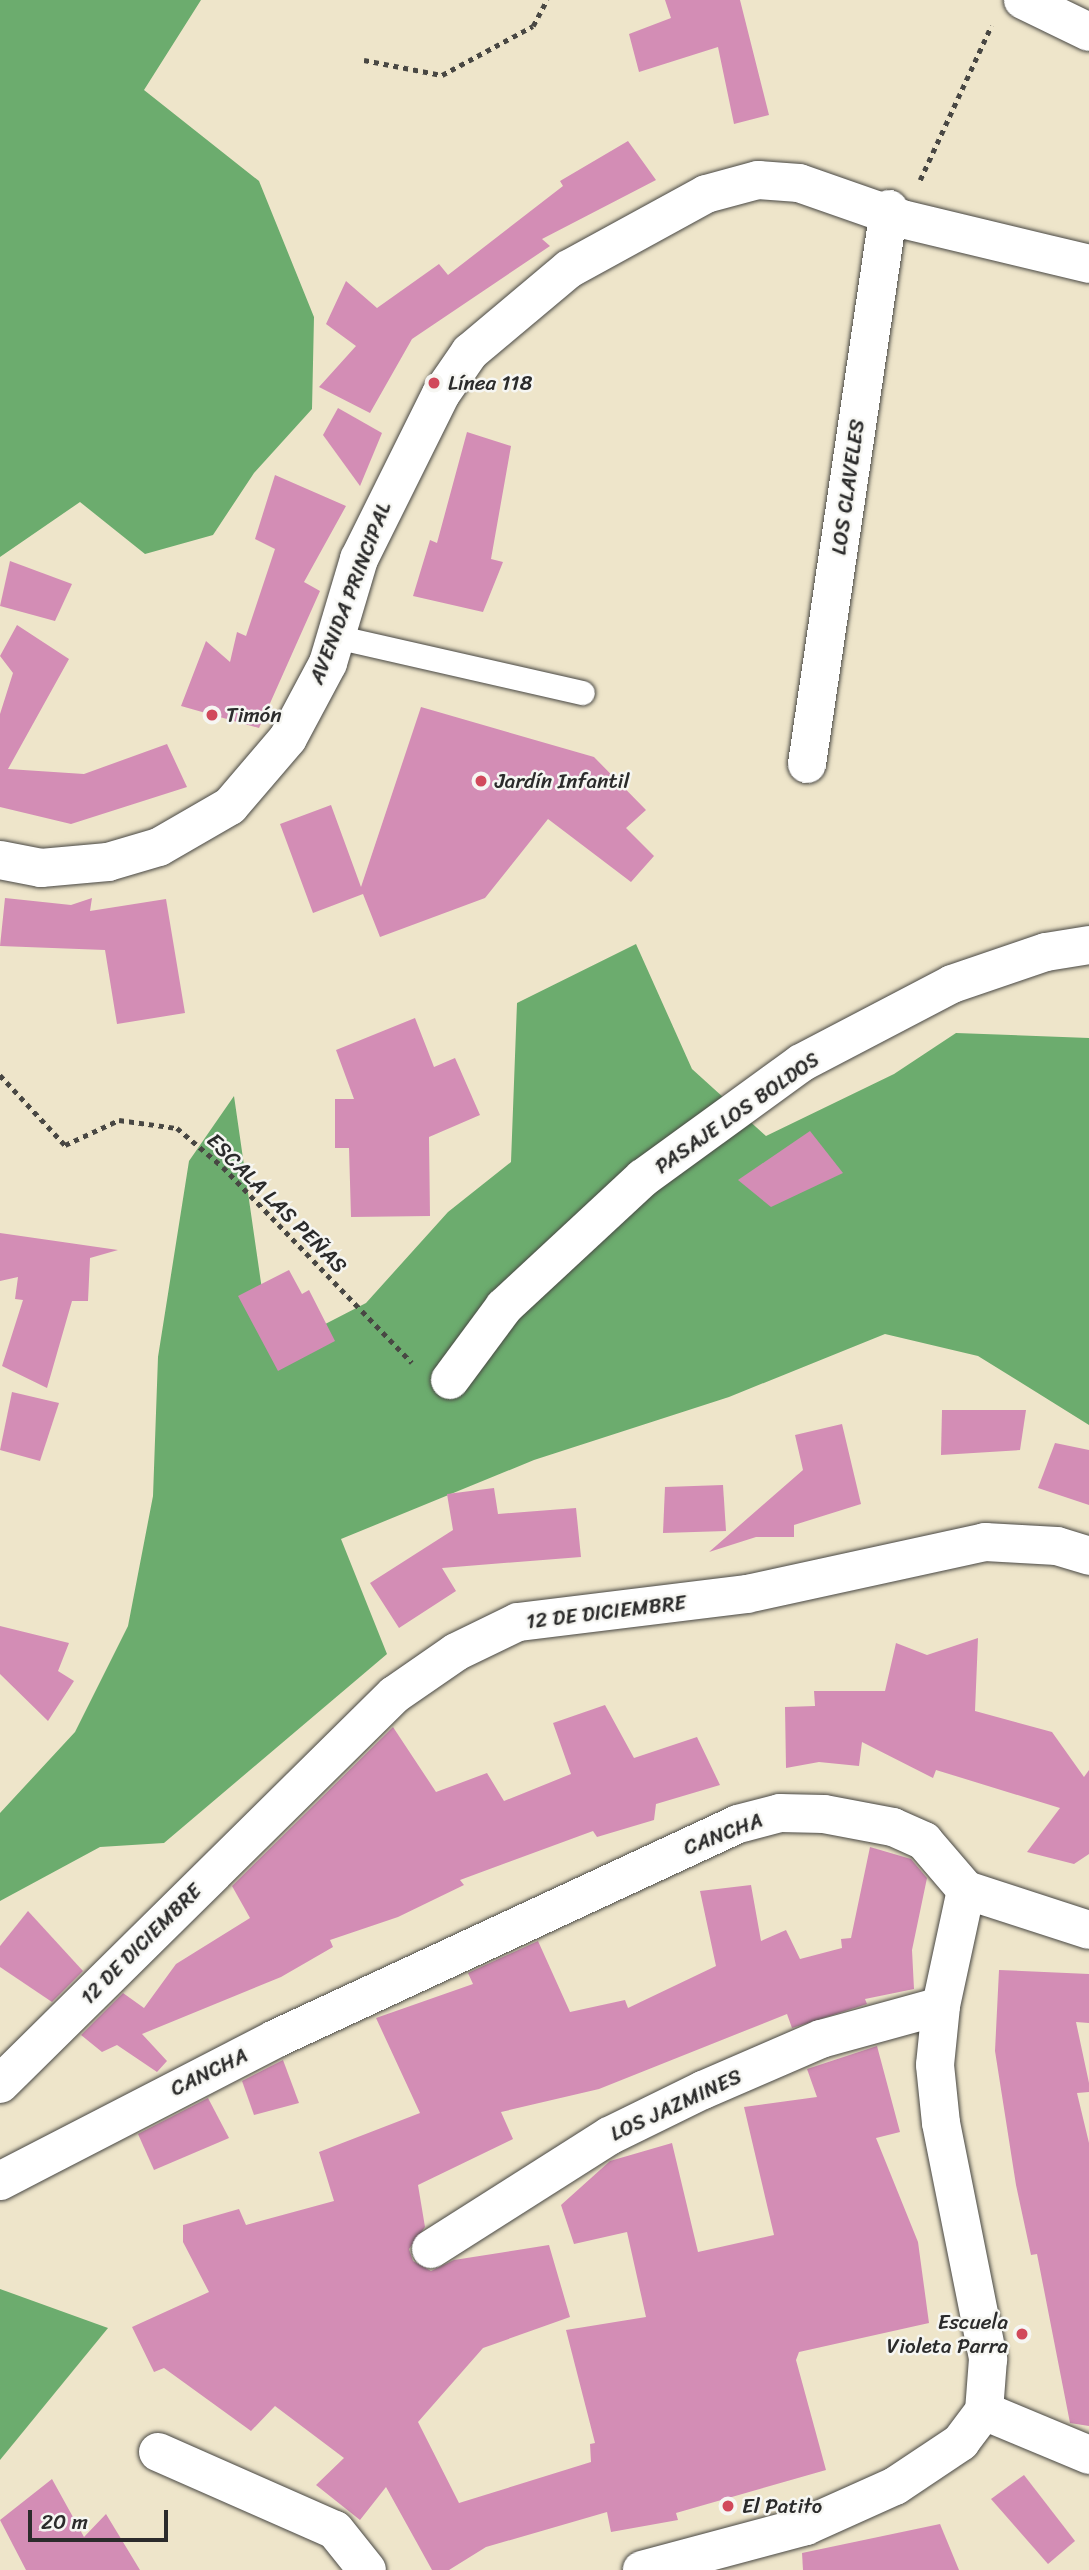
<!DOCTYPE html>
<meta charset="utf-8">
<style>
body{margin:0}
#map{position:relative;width:1089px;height:2570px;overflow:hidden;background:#eee5ca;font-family:Sriracha,sans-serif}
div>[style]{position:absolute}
.forest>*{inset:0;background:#6cac6e}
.building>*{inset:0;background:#d38db5}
.path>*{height:4.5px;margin-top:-2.25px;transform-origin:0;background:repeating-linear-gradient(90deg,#484743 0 5px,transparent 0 10px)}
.roads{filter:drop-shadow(0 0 2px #484743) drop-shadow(0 0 2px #484743)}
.service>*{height:24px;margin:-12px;padding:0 12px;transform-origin:12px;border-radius:12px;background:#fff}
.minor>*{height:38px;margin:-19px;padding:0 19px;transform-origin:19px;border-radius:19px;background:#fff}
.tertiary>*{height:38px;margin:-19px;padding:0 19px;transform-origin:19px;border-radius:19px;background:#fff}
.dots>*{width:19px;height:19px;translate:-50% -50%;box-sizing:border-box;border:4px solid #f6f6f2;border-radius:50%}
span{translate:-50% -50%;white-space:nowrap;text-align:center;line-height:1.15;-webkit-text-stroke:5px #f6f6f2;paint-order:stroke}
.poi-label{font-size:21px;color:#2b2b2b}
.left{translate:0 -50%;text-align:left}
.right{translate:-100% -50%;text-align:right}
.street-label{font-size:21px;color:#2b2b2b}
.scale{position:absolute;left:28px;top:2510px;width:140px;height:32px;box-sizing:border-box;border:4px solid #2b2b2b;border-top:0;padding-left:9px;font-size:21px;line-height:24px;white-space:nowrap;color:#2b2b2b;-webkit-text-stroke:5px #f6f6f2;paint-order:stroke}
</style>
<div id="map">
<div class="forest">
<i style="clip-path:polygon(0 0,201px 0,144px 90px,259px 181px,314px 317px,312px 409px,254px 473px,213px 535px,145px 554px,80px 502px,0 557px)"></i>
<i style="clip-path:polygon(636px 944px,692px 1069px,766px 1136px,894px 1074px,956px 1033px,1089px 1038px,1089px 1425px,978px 1356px,885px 1334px,729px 1397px,534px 1460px,341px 1539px,387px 1654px,164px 1843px,100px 1847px,0 1901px,0 1813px,75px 1732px,128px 1626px,153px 1496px,158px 1357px,189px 1161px,234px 1096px,271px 1352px,366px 1303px,448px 1212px,511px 1162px,517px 1003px)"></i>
<i style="clip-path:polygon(0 2289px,108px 2328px,0 2460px)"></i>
</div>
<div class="building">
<i style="clip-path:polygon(665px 0,740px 0,769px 115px,734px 124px,718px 47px,639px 72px,629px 34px,671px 18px)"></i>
<i style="clip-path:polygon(628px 141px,656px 180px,542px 239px,550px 246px,412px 339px,370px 413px,319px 387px,356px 346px,326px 324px,346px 281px,377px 308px,439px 264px,448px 275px,563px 186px,560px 181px)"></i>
<i style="clip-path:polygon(338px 408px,382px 433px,360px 486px,323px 435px)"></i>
<i style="clip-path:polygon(467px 432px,511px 446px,491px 559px,503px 562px,483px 612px,413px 596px,430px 540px,437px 543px)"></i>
<i style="clip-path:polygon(275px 475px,346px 506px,304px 582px,320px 591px,259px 728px,181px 706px,206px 641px,230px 662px,237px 632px,246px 636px,275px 549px,255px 539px)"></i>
<i style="clip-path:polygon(10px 561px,72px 584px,55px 621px,0 606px)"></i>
<i style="clip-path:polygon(17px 625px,69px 659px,8px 769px,84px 774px,167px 744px,187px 787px,71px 824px,0 807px,0 714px,13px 673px,0 656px)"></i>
<i style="clip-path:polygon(421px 707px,594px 757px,646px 810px,626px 828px,654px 856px,631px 882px,548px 819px,485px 898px,380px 937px,363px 894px,313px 913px,280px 824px,331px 805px,361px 887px)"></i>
<i style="clip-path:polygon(5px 898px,71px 905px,92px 898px,90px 911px,166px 899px,185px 1013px,117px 1024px,105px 950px,0 946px)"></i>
<i style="clip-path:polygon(415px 1018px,434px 1067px,455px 1058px,480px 1115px,429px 1137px,430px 1216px,351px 1217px,349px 1148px,335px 1148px,335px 1099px,354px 1099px,336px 1050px)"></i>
<i style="clip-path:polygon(810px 1131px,843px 1173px,771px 1207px,738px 1180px)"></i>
<i style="clip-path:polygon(0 1233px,118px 1250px,90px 1258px,88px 1301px,72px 1301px,47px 1388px,2px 1366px,23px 1300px,15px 1299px,18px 1277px,0 1281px)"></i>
<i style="clip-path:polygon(289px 1270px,302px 1294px,309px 1290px,335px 1341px,278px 1371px,238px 1296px)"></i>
<i style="clip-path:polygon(12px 1392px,59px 1403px,40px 1461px,0 1450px)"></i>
<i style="clip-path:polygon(942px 1410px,1026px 1410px,1020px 1450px,941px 1455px)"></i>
<i style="clip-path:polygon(842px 1424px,861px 1504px,794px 1525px,794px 1537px,756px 1537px,709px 1552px,803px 1470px,795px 1435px)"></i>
<i style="clip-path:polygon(1055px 1443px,1089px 1450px,1089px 1505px,1038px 1488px)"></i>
<i style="clip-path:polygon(723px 1485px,726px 1531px,663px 1533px,665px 1487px)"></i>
<i style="clip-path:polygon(494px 1488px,498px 1514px,576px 1508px,581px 1557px,442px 1568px,456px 1591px,399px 1628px,370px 1583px,453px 1530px,447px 1494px)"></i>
<i style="clip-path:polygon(0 1626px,69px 1643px,58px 1671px,74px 1681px,48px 1721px,0 1674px)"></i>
<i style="clip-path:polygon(978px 1638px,975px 1711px,1052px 1732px,1084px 1777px,1089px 1770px,1089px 1854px,1074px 1864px,1027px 1852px,1060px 1808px,936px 1770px,933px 1778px,862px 1742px,859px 1766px,819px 1762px,786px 1768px,785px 1707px,815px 1706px,814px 1691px,885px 1691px,896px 1643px,927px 1655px)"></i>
<i style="clip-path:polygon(605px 1705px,634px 1758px,697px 1737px,720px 1785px,656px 1804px,654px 1820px,597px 1837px,593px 1831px,460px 1880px,464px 1885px,398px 1917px,330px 1940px,333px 1947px,281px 1977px,142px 2034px,167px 2061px,157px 2072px,117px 2045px,102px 2052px,81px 2035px,123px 1993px,144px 2008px,176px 1964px,250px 1918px,232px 1886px,393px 1727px,436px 1792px,487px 1773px,504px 1801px,571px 1774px,553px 1723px)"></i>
<i style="clip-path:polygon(870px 1847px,911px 1859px,927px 1878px,912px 1950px,914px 1989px,865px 1999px,867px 2004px,792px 2028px,787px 2014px,599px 2089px,501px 2112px,513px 2139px,418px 2185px,425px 2227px,409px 2249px,413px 2261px,431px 2271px,454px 2260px,549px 2245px,570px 2317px,483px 2348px,418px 2422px,459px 2503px,591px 2462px,590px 2444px,595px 2443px,566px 2330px,646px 2317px,627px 2232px,574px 2244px,561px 2205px,610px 2161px,672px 2143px,698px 2252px,774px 2235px,744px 2107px,817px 2097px,807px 2069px,877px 2046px,900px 2132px,876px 2138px,918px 2242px,929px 2323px,799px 2352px,796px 2360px,826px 2470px,676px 2513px,678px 2520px,611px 2532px,607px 2512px,486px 2547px,449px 2570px,432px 2570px,386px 2487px,360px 2520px,316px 2485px,344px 2458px,275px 2406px,251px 2431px,164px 2368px,154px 2372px,132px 2327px,209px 2292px,183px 2242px,183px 2225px,239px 2209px,246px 2225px,334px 2201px,319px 2152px,420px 2113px,376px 2018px,473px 1984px,468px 1973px,538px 1941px,570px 2012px,625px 2000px,628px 2008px,716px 1966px,700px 1891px,751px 1885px,761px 1941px,786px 1930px,800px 1959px,842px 1948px,841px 1939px,851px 1938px)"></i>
<i style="clip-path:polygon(28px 1911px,83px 1971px,52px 2002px,0 1967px,0 1946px)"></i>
<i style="clip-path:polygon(999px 1970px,1089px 1974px,1089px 2023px,1076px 2022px,1089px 2083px,1089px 2092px,1077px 2093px,1089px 2143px,1089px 2426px,1070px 2423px,1037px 2254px,1031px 2255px,1016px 2185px,995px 2051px)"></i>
<i style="clip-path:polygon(283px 2060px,299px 2103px,254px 2115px,242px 2081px)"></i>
<i style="clip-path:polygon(208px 2098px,229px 2138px,154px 2170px,138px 2134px)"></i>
<i style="clip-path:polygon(1024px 2475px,1075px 2541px,1048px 2564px,991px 2499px)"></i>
<i style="clip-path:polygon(52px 2479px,84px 2537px,106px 2514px,140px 2570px,26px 2570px,0 2520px)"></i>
<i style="clip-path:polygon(940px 2524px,959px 2570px,803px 2570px,802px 2553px)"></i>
</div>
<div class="path">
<i style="left:364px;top:60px;width:79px;rotate:10.9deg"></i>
<i style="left:442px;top:75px;width:103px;rotate:-28.3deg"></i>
<i style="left:533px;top:26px;width:30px;rotate:-62deg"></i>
<i style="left:920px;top:180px;width:170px;rotate:-65.2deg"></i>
<i style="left:0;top:1075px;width:96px;rotate:47.1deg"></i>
<i style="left:65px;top:1145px;width:60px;rotate:-24.8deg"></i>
<i style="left:119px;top:1120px;width:59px;rotate:7.9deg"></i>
<i style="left:177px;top:1128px;width:60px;rotate:40.3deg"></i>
<i style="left:223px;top:1167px;width:272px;rotate:46deg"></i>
</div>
<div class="roads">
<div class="service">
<i style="left:336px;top:637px;width:253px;rotate:12.8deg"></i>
</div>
<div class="minor">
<i style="left:1023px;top:0;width:73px;rotate:25.9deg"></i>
<i style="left:807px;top:764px;width:561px;rotate:-81.6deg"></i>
<i style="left:450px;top:1380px;width:91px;rotate:-53.5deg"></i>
<i style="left:504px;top:1307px;width:190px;rotate:-42.9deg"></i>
<i style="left:643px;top:1178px;width:195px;rotate:-36deg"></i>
<i style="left:801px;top:1063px;width:170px;rotate:-27.6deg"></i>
<i style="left:952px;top:984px;width:99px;rotate:-18.8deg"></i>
<i style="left:1046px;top:952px;width:44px;rotate:-9.2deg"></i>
<i style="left:966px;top:1890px;width:129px;rotate:18deg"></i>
<i style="left:0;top:2084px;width:554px;rotate:-44.63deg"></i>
<i style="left:394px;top:1695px;width:75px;rotate:-34.7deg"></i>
<i style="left:456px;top:1652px;width:69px;rotate:-25.8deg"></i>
<i style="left:518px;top:1622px;width:231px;rotate:-7deg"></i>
<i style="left:747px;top:1594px;width:244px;rotate:-12.3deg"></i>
<i style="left:985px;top:1542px;width:72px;rotate:3.2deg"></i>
<i style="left:1057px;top:1546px;width:34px;rotate:17deg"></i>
<i style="left:431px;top:2249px;width:211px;rotate:-32.4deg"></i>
<i style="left:609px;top:2136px;width:105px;rotate:-26.1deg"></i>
<i style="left:703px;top:2090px;width:129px;rotate:-23.4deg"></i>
<i style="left:821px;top:2039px;width:124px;rotate:-15.4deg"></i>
<i style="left:984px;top:2411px;width:114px;rotate:22.7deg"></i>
<i style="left:158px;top:2452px;width:193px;rotate:23.8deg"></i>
<i style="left:335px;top:2530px;width:51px;rotate:51.3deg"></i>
</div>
<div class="tertiary">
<i style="left:0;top:860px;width:42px;rotate:11deg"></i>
<i style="left:41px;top:868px;width:67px;rotate:-5.1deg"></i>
<i style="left:108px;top:862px;width:53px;rotate:-16.4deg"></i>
<i style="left:159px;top:847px;width:82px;rotate:-30deg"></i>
<i style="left:230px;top:806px;width:89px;rotate:-49.5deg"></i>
<i style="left:288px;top:738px;width:85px;rotate:-61.9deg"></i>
<i style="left:328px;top:663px;width:109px;rotate:-73.4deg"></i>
<i style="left:359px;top:559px;width:184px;rotate:-63.6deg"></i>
<i style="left:441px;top:394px;width:51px;rotate:-55.4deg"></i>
<i style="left:470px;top:352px;width:129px;rotate:-40deg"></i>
<i style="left:569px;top:269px;width:156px;rotate:-28.7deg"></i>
<i style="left:706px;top:194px;width:54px;rotate:-15.1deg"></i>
<i style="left:758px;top:180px;width:41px;rotate:4.2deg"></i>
<i style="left:799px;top:183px;width:109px;rotate:19.3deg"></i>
<i style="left:902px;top:219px;width:192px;rotate:13.5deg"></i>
<i style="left:0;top:2181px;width:309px;rotate:-27.3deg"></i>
<i style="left:275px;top:2039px;width:510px;rotate:-24.91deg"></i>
<i style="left:738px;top:1824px;width:43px;rotate:-14.7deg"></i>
<i style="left:780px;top:1813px;width:44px;rotate:1.3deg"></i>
<i style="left:824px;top:1814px;width:70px;rotate:10.7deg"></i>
<i style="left:893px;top:1827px;width:34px;rotate:24deg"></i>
<i style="left:924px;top:1841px;width:65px;rotate:49.4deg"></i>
<i style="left:966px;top:1890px;width:119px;rotate:102.2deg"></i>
<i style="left:941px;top:2006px;width:59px;rotate:95.8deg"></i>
<i style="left:935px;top:2065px;width:58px;rotate:84.1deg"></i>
<i style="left:941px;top:2123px;width:241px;rotate:78.7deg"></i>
<i style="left:988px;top:2359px;width:52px;rotate:94.4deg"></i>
<i style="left:984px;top:2411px;width:39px;rotate:127deg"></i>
<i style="left:961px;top:2442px;width:79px;rotate:146.3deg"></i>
<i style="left:895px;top:2486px;width:98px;rotate:155.8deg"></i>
<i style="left:806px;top:2526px;width:170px;rotate:165deg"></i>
</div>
</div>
<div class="dots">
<i style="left:434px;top:383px;background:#d1495b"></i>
<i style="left:212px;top:715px;background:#d1495b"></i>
<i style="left:481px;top:781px;background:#d1495b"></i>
<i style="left:1022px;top:2334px;background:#d1495b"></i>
<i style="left:728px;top:2506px;background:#d1495b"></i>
</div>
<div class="poi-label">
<span class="left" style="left:448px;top:383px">Línea 118</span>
<span class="left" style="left:226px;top:715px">Timón</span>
<span class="left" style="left:495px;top:781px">Jardín Infantil</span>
<span class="right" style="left:1008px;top:2334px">Escuela<br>Violeta Parra</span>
<span class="left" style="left:742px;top:2506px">El Patito</span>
</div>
<div class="street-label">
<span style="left:848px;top:487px;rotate:-82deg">LOS CLAVELES</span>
<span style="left:350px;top:593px;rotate:-69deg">AVENIDA PRINCIPAL</span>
<span style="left:737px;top:1113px;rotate:-35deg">PASAJE LOS BOLDOS</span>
<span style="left:277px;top:1203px;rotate:45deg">ESCALA LAS PEÑAS</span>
<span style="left:606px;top:1612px;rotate:-7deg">12 DE DICIEMBRE</span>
<span style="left:723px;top:1834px;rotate:-21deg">CANCHA</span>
<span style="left:141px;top:1944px;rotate:-45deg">12 DE DICIEMBRE</span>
<span style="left:209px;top:2072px;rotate:-26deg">CANCHA</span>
<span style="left:676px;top:2105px;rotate:-25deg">LOS JAZMINES</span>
</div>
<div class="scale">20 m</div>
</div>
